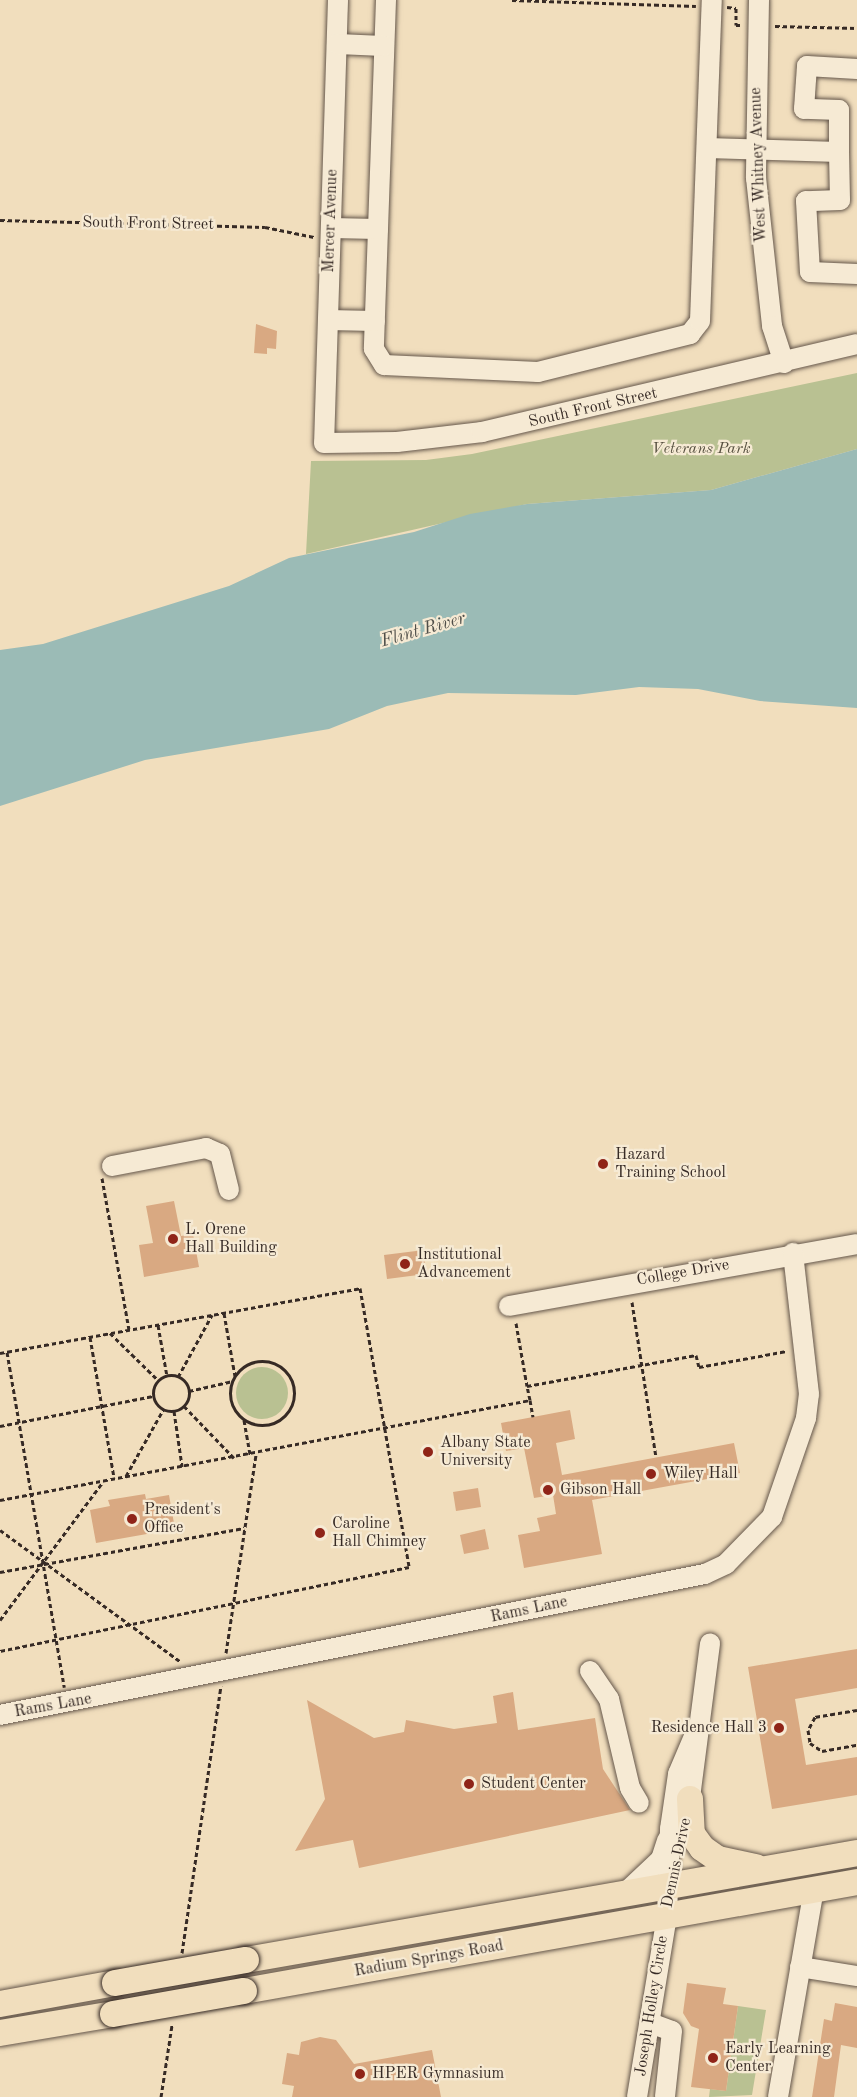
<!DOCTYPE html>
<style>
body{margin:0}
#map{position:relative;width:857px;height:2097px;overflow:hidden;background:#f1debd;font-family:"Old Standard TT",serif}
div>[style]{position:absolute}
.green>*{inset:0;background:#b9c192}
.round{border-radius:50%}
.water>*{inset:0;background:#9bbbb6}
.building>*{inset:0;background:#d9a982}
.path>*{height:3px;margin-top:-1.5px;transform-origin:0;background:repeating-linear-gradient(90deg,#362a25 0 4.5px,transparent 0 7.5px)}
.path>.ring{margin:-1.5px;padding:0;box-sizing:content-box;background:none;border:3px solid #362a25;border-radius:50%}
.roads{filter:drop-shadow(0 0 2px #65574b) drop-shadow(0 0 2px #65574b)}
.minor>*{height:20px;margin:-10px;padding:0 10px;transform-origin:10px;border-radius:10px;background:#f6ead4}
.major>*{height:26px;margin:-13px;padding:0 13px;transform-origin:13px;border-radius:13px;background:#f1debd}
.bridges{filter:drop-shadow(0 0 2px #362a25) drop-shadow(0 0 2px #362a25)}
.major-bridge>*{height:26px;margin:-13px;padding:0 13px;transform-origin:13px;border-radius:13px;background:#f1debd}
.dots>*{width:16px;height:16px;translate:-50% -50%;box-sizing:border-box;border:3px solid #f6ead4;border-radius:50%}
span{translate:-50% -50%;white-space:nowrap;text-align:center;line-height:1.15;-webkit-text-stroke:4.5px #f6ead4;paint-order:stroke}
.street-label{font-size:16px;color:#362a25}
.park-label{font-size:16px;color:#575040;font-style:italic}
.poi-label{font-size:16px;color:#362a25}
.left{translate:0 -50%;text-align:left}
.right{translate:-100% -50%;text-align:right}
.water-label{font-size:18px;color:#4f4e49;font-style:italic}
</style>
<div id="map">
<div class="green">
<i style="clip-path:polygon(857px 373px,857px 449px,711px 490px,527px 504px,306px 554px,311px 461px,426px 460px,472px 454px)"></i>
<i class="round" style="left:236px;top:1367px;width:52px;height:52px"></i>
<i style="clip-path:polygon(738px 2006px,766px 2010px,752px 2095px,709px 2097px,710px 2089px,726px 2091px)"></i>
</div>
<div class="water">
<i style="clip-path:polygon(857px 449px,857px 708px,760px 701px,698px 689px,639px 687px,576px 695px,448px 693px,387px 706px,329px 729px,145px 760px,0 806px,0 650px,43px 644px,229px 586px,289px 558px,414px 532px,470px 514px,527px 504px,711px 490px)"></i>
</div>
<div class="building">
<i style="clip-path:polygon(256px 324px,277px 331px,276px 349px,267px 348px,267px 354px,254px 353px)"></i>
<i style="clip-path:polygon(174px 1201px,181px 1236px,193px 1234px,199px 1267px,144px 1277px,139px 1245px,153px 1243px,146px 1206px)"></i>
<i style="clip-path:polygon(424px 1250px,426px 1274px,387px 1279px,384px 1255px)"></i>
<i style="clip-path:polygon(570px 1410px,575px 1439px,556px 1443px,562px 1475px,734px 1443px,740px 1473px,592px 1500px,602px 1554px,524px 1568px,518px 1535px,540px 1531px,537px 1518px,556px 1514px,553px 1495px,534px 1498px,524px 1448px,506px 1451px,501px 1423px)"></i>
<i style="clip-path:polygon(478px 1488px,481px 1507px,456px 1511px,453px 1492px)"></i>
<i style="clip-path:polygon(145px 1494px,146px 1499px,169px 1495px,175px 1529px,96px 1543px,90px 1510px,110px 1506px,108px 1500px)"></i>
<i style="clip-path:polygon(485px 1529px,489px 1549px,464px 1554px,460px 1535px)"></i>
<i style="clip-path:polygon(857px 1649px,857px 1688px,795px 1699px,806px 1765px,857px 1757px,857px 1795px,772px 1809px,748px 1667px)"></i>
<i style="clip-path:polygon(513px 1692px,518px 1730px,595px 1718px,603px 1769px,630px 1810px,359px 1868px,353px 1840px,295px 1851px,325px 1799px,307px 1700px,374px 1738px,404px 1732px,406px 1720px,454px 1729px,497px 1723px,493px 1696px)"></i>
<i style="clip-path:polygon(687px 1983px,726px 1988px,723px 2004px,738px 2006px,726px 2091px,691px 2087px,699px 2029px,691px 2026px,683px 2013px)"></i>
<i style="clip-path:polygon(835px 2003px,857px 2007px,857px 2048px,841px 2045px,834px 2097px,812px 2097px,824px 2019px,832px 2021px)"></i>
<i style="clip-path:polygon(320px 2037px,336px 2040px,354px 2064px,432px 2050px,441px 2097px,292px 2097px,294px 2086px,282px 2084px,287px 2053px,299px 2055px,301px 2042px)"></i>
</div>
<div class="path">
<i style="left:512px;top:0;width:184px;rotate:1.9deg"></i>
<i style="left:727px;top:7px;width:9px;rotate:6deg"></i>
<i style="left:736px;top:8px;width:17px;rotate:90deg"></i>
<i style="left:736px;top:25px;width:5px"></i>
<i style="left:775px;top:26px;width:82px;rotate:1.4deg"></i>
<i style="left:0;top:220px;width:265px;rotate:1.5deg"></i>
<i style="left:265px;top:227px;width:50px;rotate:11.5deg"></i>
<i style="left:102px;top:1178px;width:153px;rotate:79.9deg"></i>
<i style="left:632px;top:1302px;width:157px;rotate:81.2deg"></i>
<i style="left:224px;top:1313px;width:64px;rotate:80.1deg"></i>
<i style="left:516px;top:1323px;width:64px;rotate:80.1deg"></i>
<i style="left:158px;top:1325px;width:52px;rotate:80deg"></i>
<i style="left:110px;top:1333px;width:67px;rotate:44.4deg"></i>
<i style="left:90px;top:1337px;width:143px;rotate:80.3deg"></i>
<i style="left:7px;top:1352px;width:340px;rotate:80.3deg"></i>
<i style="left:0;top:1353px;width:366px;rotate:-10.2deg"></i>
<i style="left:360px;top:1288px;width:283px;rotate:80deg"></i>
<i style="left:409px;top:1567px;width:418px;rotate:168.4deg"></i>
<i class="ring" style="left:230px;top:1361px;width:61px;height:61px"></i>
<i class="ring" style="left:153px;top:1375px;width:33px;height:33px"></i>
<i style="left:178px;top:1377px;width:71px;rotate:-61.3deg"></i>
<i style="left:189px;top:1391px;width:45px;rotate:-12.8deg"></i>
<i style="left:530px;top:1400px;width:17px;rotate:80deg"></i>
<i style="left:184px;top:1406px;width:72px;rotate:46.1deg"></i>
<i style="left:174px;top:1411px;width:56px;rotate:81.7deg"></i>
<i style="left:244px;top:1420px;width:36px;rotate:80deg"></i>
<i style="left:0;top:1426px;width:156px;rotate:-11.1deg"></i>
<i style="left:126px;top:1476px;width:76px;rotate:-60.7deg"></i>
<i style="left:0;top:1500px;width:539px;rotate:-10.68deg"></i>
<i style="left:530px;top:1400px;width:14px;rotate:-102deg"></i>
<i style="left:527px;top:1386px;width:172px;rotate:-10.4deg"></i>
<i style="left:696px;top:1355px;width:12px;rotate:76deg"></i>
<i style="left:699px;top:1367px;width:89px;rotate:-10.3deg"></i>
<i style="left:0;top:1530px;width:224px;rotate:36.1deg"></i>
<i style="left:0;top:1572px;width:248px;rotate:-10.2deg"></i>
<i style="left:0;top:1620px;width:172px;rotate:-53.3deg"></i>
<i style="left:226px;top:1653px;width:200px;rotate:-81.4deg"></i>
<i style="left:857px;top:1710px;width:43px;rotate:170.5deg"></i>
<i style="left:815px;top:1717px;width:15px;rotate:118deg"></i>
<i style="left:808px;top:1730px;width:13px;rotate:81deg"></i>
<i style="left:810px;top:1743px;width:14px;rotate:34deg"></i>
<i style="left:822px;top:1751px;width:36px;rotate:-10deg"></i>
<i style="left:182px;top:1953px;width:270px;rotate:-81.7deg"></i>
<i style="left:161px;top:2097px;width:73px;rotate:-81.3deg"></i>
</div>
<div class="roads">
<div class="minor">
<i style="left:338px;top:0;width:443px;rotate:91.8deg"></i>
<i style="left:324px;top:443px;width:73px;rotate:-0.8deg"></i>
<i style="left:397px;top:442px;width:86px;rotate:-6.7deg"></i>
<i style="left:482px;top:432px;width:385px;rotate:-13.2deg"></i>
<i style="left:386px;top:0;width:349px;rotate:92deg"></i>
<i style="left:374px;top:349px;width:19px;rotate:58deg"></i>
<i style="left:384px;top:365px;width:154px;rotate:2.6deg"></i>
<i style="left:538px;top:372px;width:157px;rotate:-14deg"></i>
<i style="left:690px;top:334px;width:16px;rotate:-52deg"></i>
<i style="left:700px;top:321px;width:321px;rotate:-87.9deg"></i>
<i style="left:759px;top:0;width:178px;rotate:91deg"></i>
<i style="left:756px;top:178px;width:149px;rotate:83.8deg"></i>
<i style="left:772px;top:326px;width:39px;rotate:72deg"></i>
<i style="left:337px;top:44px;width:47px;rotate:2.4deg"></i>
<i style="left:707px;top:148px;width:132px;rotate:1.7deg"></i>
<i style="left:839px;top:152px;width:48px;rotate:88.8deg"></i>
<i style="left:840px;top:200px;width:34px;rotate:178deg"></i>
<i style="left:806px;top:201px;width:71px;rotate:86.8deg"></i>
<i style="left:810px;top:272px;width:47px;rotate:2.4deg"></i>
<i style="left:839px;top:152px;width:42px;rotate:-90deg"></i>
<i style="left:839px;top:110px;width:35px;rotate:-178deg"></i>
<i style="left:804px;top:109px;width:43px;rotate:-86deg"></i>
<i style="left:807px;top:66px;width:50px;rotate:3.4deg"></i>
<i style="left:331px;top:228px;width:47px;rotate:1.2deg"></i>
<i style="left:328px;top:320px;width:47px;rotate:1.2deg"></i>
<i style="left:112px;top:1166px;width:96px;rotate:-10.8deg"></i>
<i style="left:206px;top:1148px;width:15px;rotate:23deg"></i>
<i style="left:220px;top:1154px;width:37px;rotate:76deg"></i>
<i style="left:509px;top:1306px;width:353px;rotate:-10.1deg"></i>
<i style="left:590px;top:1671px;width:34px;rotate:56deg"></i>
<i style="left:609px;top:1699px;width:91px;rotate:76.7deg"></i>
<i style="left:630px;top:1788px;width:17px;rotate:59deg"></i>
<i style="left:0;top:1715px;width:719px;rotate:-11.31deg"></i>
<i style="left:705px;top:1574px;width:23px;rotate:-25deg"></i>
<i style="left:726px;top:1564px;width:66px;rotate:-45.6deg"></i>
<i style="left:772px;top:1517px;width:105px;rotate:-71deg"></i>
<i style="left:806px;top:1418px;width:24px;rotate:-83deg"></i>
<i style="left:809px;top:1394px;width:142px;rotate:-96.5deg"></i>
<i style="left:688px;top:1813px;width:171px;rotate:-82.6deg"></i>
<i style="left:625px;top:1893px;width:50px;rotate:-43.4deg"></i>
<i style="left:661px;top:1859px;width:20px;rotate:-72deg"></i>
<i style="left:800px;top:1967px;width:58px;rotate:9deg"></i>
<i style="left:650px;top:2023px;width:23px;rotate:20deg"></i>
<i style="left:672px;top:2031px;width:66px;rotate:96.1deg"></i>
<i style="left:637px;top:2097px;width:183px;rotate:-80.6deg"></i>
<i style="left:667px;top:1916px;width:87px;rotate:-88deg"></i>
<i style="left:670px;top:1829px;width:56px;rotate:-81.7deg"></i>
<i style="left:678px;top:1774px;width:43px;rotate:-67deg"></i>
<i style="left:778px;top:2097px;width:211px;rotate:-80.2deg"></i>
</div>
<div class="major">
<i style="left:690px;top:1799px;width:35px;rotate:87deg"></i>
<i style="left:692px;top:1834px;width:17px;rotate:54deg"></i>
<i style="left:702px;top:1848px;width:19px;rotate:35deg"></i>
<i style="left:718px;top:1859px;width:39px;rotate:12deg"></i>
<i style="left:246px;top:1960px;width:620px;rotate:-9.93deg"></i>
<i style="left:244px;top:1991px;width:623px;rotate:-10.08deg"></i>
<i style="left:0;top:2004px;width:117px;rotate:-10.3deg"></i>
<i style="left:0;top:2033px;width:115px;rotate:-9.5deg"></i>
</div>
</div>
<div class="bridges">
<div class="major-bridge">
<i style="left:115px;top:1983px;width:133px;rotate:-10deg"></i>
<i style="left:113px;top:2014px;width:133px;rotate:-10deg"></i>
</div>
</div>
<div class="dots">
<i style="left:603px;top:1164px;background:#8f2418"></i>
<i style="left:173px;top:1239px;background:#8f2418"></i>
<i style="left:405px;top:1264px;background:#8f2418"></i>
<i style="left:428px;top:1452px;background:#8f2418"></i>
<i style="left:651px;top:1474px;background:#8f2418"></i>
<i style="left:548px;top:1490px;background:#8f2418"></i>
<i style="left:132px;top:1519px;background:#8f2418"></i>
<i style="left:320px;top:1533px;background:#8f2418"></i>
<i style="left:779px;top:1728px;background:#8f2418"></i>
<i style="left:469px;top:1784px;background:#8f2418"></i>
<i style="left:713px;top:2058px;background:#8f2418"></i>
<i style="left:360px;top:2074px;background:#8f2418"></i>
</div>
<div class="street-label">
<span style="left:759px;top:165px;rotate:-92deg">West Whitney Avenue</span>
<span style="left:331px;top:221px;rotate:-88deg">Mercer Avenue</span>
<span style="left:148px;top:224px;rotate:1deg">South Front Street</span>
<span style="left:593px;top:408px;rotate:-13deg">South Front Street</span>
<span style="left:683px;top:1273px;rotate:-10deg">College Drive</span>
<span style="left:529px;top:1610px;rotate:-12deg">Rams Lane</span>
<span style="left:53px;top:1706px;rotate:-10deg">Rams Lane</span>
<span style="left:677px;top:1863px;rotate:-78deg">Dennis Drive</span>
<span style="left:429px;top:1959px;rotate:-10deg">Radium Springs Road</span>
<span style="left:652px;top:2006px;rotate:-81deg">Joseph Holley Circle</span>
</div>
<div class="park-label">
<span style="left:701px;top:449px">Veterans Park</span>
</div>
<div class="poi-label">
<span class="left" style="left:615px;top:1164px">Hazard<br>Training School</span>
<span class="left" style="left:185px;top:1239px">L. Orene<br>Hall Building</span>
<span class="left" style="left:417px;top:1264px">Institutional<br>Advancement</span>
<span class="left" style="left:440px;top:1452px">Albany State<br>University</span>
<span class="left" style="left:663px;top:1474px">Wiley Hall</span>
<span class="left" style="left:560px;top:1490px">Gibson Hall</span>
<span class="left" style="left:144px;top:1519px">President's<br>Office</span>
<span class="left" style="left:332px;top:1533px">Caroline<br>Hall Chimney</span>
<span class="right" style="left:767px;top:1728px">Residence Hall 3</span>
<span class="left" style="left:481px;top:1784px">Student Center</span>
<span class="left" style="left:725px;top:2058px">Early Learning<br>Center</span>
<span class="left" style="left:372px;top:2074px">HPER Gymnasium</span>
</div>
<div class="water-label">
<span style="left:423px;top:630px;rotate:-16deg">Flint River</span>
</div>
</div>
